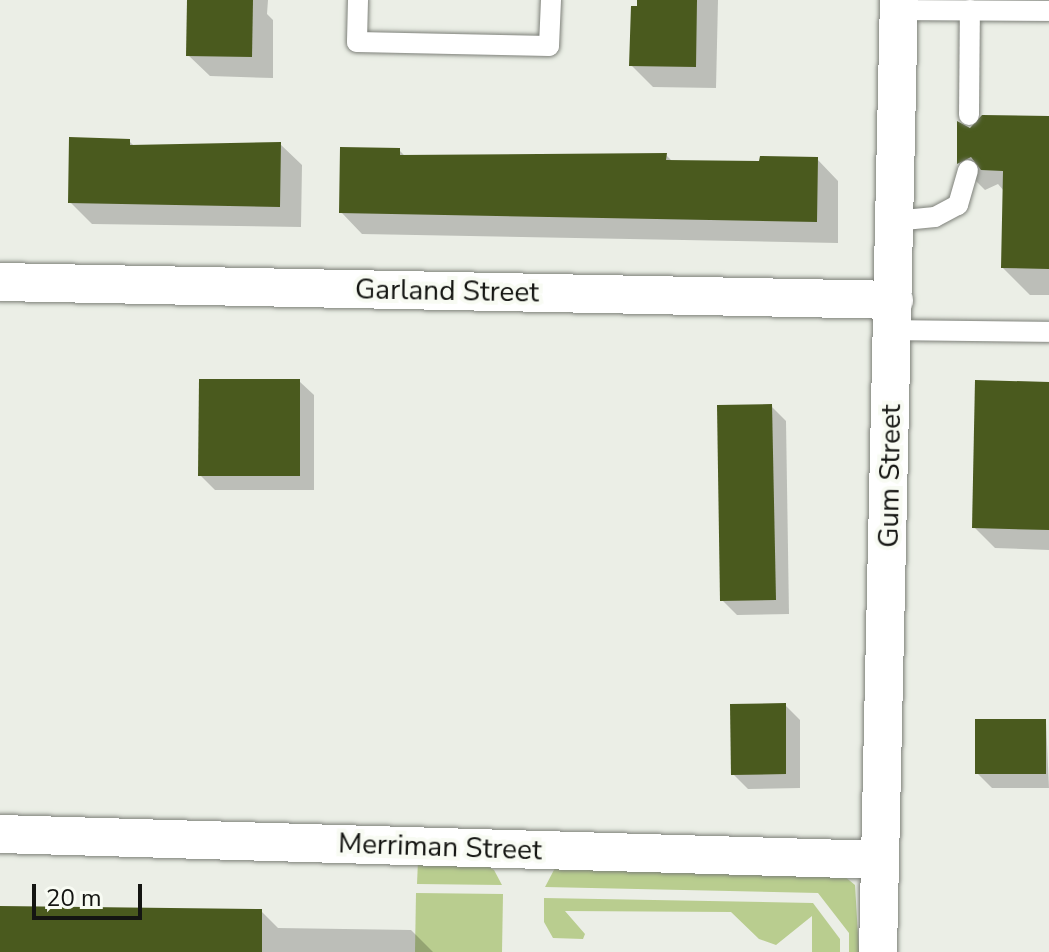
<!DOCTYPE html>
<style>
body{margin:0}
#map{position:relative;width:1049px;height:952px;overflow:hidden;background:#ebeee6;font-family:"Nunito Sans",sans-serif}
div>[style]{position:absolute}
.green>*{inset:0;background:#b9cd8f}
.shadow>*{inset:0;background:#0003}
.building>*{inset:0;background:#4a5a1e}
.roads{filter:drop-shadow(0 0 2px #7d8079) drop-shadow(0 0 2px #7d8079)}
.lane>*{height:20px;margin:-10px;padding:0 10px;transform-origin:10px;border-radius:10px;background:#fff}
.street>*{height:38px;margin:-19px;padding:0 19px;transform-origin:19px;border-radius:19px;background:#fff}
span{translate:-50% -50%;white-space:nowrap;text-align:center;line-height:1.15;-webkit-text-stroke:8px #f8fbf3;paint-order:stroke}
.street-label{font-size:28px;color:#141512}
.scale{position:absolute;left:32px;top:884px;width:110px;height:36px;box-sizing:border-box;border:4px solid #141512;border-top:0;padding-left:10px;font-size:24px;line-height:28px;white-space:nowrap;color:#141512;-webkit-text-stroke:6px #f8fbf3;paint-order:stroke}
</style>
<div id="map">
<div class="green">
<i style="clip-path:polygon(418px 861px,479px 861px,494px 870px,502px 885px,417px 884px)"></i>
<i style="clip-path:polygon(555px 868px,844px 876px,855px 885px,859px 952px,849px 952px,849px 933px,818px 893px,545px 887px)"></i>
<i style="clip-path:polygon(416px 893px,503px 894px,502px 952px,415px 952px)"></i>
<i style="clip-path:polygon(544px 898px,813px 903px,840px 939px,840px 952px,812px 952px,812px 916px,776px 945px,759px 939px,731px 912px,565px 911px,585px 934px,583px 939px,553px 938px,544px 922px)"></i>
</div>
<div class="shadow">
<i style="clip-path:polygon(189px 0,268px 0,267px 14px,273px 20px,273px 78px,210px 76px,188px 55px)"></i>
<i style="clip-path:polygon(639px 0,718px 0,716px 88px,653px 87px,631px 65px)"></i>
<i style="clip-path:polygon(1049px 118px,1049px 295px,1030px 295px,1003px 268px,1004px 191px,998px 184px,985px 190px,959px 164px,959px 124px,970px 130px)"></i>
<i style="clip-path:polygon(129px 141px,135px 147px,280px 144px,302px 165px,301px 227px,92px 224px,70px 202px)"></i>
<i style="clip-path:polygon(399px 150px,406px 157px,666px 155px,673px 162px,761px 163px,817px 159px,838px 181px,838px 243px,362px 234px,341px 212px)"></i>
<i style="clip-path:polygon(299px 381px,314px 395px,314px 490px,215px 490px,200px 475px)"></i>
<i style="clip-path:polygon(1049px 384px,1049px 550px,995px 548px,974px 527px)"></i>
<i style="clip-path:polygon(771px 406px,786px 421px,789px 614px,737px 615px,722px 600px)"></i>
<i style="clip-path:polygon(785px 705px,800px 720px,800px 788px,748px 789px,733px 774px)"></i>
<i style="clip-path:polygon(1046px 721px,1049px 788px,992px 788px,977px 773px)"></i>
<i style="clip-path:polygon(0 908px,261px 911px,278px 928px,411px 930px,433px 952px,0 952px)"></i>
</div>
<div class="building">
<i style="clip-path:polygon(187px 0,253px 0,252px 57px,186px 56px)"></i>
<i style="clip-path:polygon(637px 0,697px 0,696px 67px,629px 66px,631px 6px,637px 6px)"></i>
<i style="clip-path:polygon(982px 115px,1049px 116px,1049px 269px,1001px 268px,1003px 171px,981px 170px,971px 157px,957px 164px,957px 121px,970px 128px)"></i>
<i style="clip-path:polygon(69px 137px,130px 139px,130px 145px,281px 142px,280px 207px,68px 203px)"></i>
<i style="clip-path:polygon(340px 147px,400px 148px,400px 155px,667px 153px,666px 160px,759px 161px,760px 156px,818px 157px,817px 222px,339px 213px)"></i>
<i style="clip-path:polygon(199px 379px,300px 379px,300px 476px,198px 476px)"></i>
<i style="clip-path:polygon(975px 380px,1049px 382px,1049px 530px,972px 528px)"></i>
<i style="clip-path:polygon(772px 404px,776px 600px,720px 601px,717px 405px)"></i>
<i style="clip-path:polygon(786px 703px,786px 774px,731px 775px,730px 704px)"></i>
<i style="clip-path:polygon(975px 719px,1046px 719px,1046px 774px,975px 774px)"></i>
<i style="clip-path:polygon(0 906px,262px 909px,262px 952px,0 952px)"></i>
</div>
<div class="roads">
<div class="lane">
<i style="left:358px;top:0;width:42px;rotate:91.4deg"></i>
<i style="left:357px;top:42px;width:192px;rotate:1.2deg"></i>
<i style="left:549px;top:46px;width:46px;rotate:-87.5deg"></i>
<i style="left:899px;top:10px;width:150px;rotate:0.4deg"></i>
<i style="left:969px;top:115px;width:105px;rotate:-89.5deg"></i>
<i style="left:894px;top:221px;width:41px;rotate:-5.6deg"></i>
<i style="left:935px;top:217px;width:26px;rotate:-28deg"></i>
<i style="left:958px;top:205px;width:36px;rotate:-74deg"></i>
<i style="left:894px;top:330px;width:155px;rotate:0.7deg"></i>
</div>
<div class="street">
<i style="left:0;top:282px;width:894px;rotate:1.15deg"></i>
<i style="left:0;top:834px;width:880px;rotate:1.69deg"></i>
<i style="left:878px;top:952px;width:952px;rotate:-88.74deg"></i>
</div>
</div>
<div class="street-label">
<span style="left:447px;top:291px;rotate:1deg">Garland Street</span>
<span style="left:890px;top:476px;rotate:-89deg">Gum Street</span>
<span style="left:440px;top:847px;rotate:2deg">Merriman Street</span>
</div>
<div class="scale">20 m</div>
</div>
